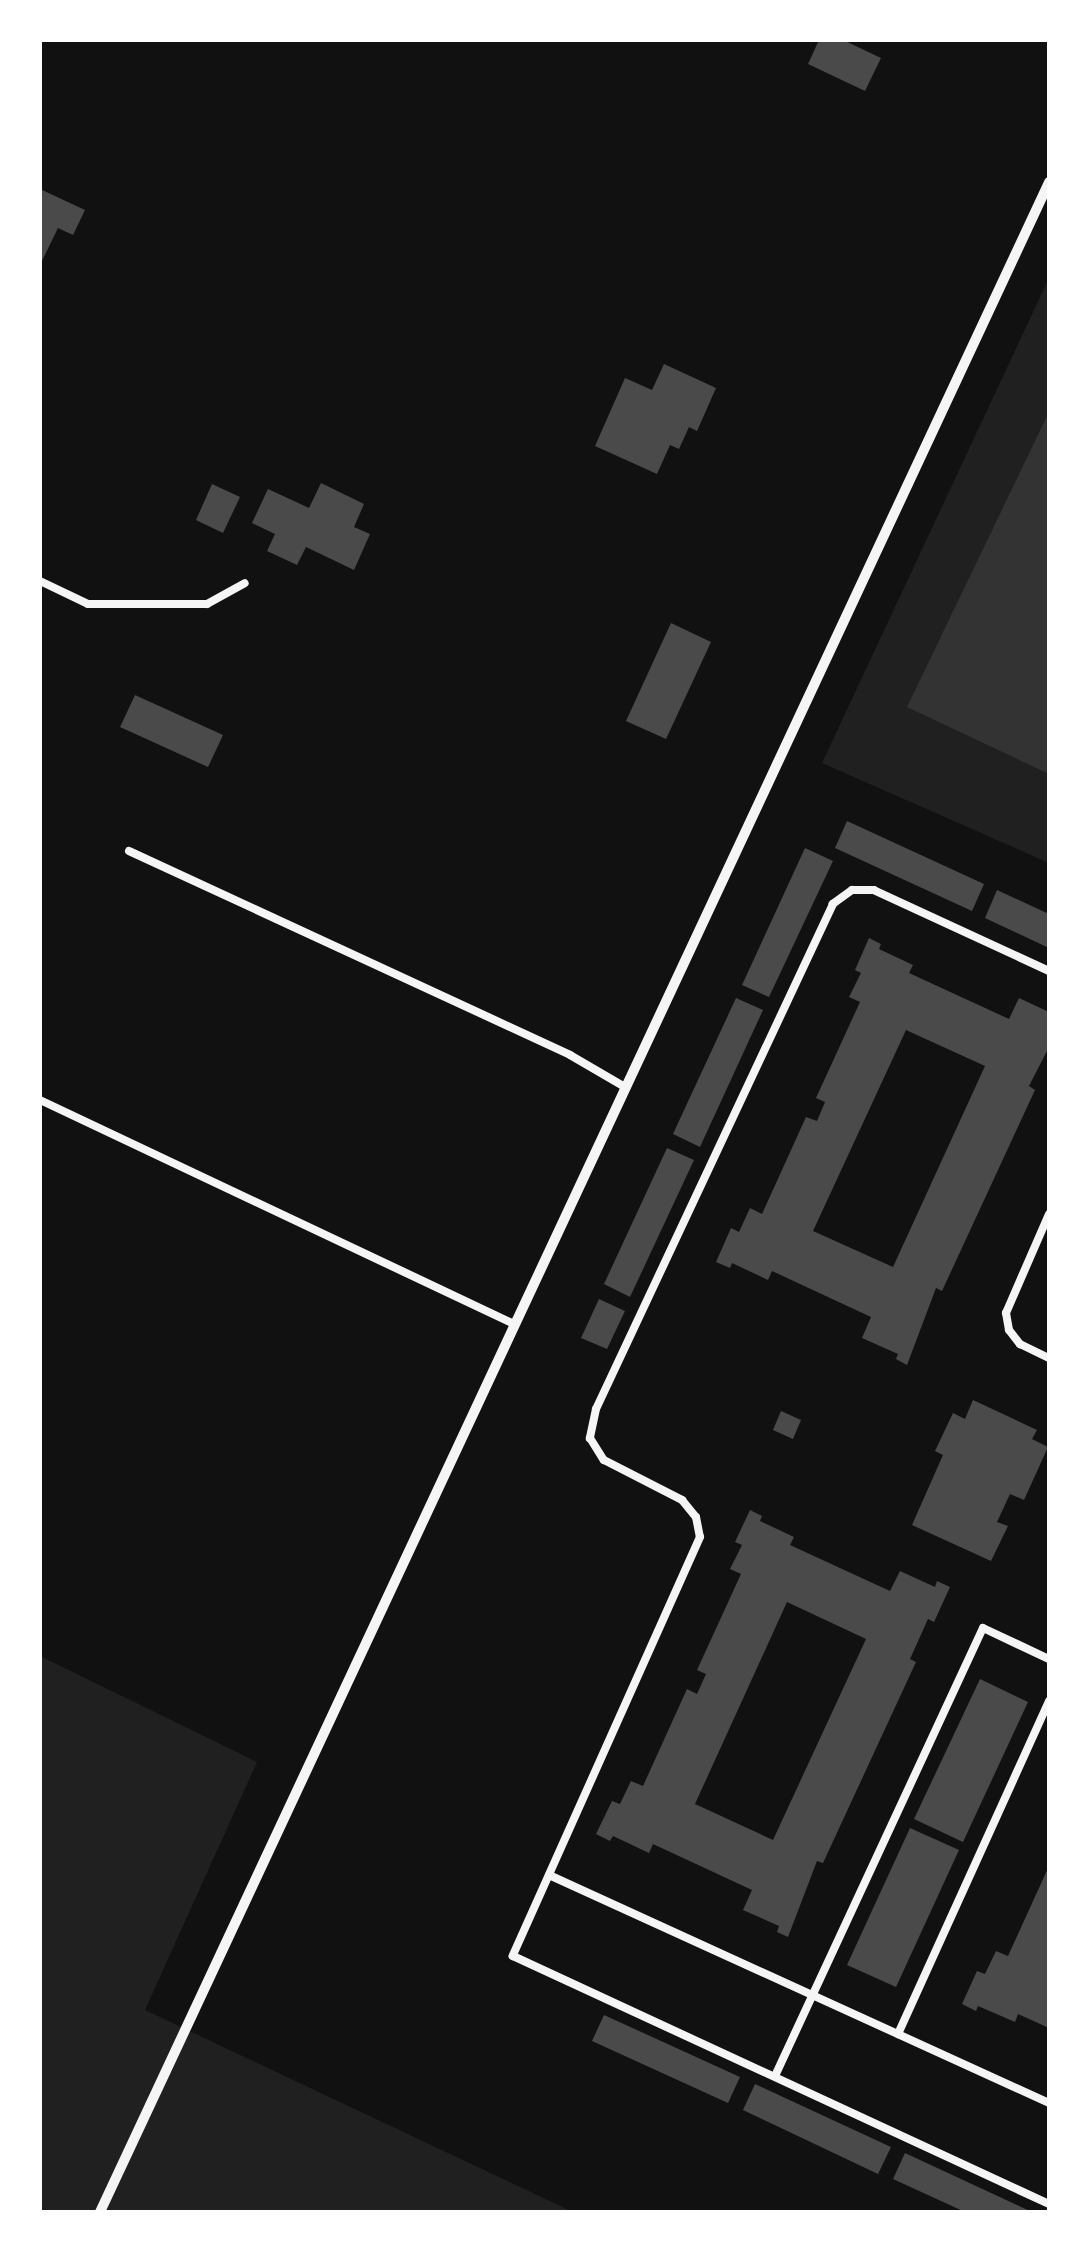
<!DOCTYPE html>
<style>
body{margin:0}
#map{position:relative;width:1089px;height:2252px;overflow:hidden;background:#111;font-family:"Playfair Display",serif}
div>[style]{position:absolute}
.green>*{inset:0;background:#202020}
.water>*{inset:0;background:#333}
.building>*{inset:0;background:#4a4a4a}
.service>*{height:8px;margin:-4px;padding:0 4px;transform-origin:4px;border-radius:4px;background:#f5f5f5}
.minor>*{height:10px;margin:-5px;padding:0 5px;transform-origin:5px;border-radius:5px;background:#f5f5f5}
span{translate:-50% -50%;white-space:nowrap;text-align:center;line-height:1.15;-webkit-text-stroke:10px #fff;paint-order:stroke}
.frame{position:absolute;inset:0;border:42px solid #fff;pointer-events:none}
</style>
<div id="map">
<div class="green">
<i style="clip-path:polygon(1049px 278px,1049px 863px,822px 763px)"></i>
<i style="clip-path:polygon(40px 1656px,257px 1762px,145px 2010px,573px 2212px,40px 2212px)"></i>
</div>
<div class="water">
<i style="clip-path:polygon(1049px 412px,1049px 774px,907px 707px)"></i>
</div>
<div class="building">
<i style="clip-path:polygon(819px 40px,843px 40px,881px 58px,865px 91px,808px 64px)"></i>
<i style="clip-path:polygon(40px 189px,85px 210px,73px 235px,58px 228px,40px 265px)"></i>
<i style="clip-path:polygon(664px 364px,716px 388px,697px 431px,689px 427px,679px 449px,670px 445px,657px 474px,595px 446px,625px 378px,652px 390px)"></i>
<i style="clip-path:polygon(321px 483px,364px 504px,354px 527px,370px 534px,354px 570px,306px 547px,297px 565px,267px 551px,275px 534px,252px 523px,268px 489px,309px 508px)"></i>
<i style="clip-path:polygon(212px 484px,240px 497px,223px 533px,196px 520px)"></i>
<i style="clip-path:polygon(671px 623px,711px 642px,666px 739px,626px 721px)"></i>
<i style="clip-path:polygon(135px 695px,223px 735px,208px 767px,120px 727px)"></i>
<i style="clip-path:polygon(847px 821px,984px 884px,972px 911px,835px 848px)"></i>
<i style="clip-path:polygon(805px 848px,833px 861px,769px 997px,742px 985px)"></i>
<i style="clip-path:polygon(997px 890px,1049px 914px,1049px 948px,985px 918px)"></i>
<i style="clip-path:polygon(evenodd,869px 938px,881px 944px,879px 949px,913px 965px,909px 973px,1009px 1019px,1019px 998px,1049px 1012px,1049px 1047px,1029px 1086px,1035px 1090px,942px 1291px,936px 1288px,907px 1365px,896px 1359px,898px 1354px,862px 1338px,871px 1317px,772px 1271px,768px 1280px,732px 1263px,730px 1268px,716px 1262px,731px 1228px,739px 1232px,750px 1208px,762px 1214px,806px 1117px,817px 1121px,825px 1102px,816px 1098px,860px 1002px,849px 997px,861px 973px,855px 970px,869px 938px,906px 1030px,985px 1066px,893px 1267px,813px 1231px,906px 1030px)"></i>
<i style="clip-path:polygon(736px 998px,763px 1010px,700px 1147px,673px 1134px)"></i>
<i style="clip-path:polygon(667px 1148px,694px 1160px,630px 1297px,604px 1284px)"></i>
<i style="clip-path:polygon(599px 1299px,625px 1311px,607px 1349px,581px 1338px)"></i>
<i style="clip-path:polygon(973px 1400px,1037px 1430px,1032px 1439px,1048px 1447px,1024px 1500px,1010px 1494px,997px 1522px,1008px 1526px,991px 1561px,912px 1525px,943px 1455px,935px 1451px,953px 1413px,965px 1419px)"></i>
<i style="clip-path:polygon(781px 1411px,801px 1420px,793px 1439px,773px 1430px)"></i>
<i style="clip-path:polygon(evenodd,750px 1510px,762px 1516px,760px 1521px,794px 1537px,790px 1545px,890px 1591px,900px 1571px,935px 1587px,937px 1581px,950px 1587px,934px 1622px,928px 1619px,910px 1659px,916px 1662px,823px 1863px,817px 1861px,788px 1937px,777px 1932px,779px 1926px,743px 1910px,752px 1890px,653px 1844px,649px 1853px,613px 1836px,610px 1841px,596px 1834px,612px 1801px,620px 1804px,631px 1781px,643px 1786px,687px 1689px,697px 1694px,706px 1674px,697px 1670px,741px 1574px,730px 1569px,742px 1545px,735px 1542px,750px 1510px,787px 1602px,866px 1639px,773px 1840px,695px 1804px,787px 1602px)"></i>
<i style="clip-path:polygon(980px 1679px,1028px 1702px,963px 1842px,914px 1819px)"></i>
<i style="clip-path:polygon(910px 1828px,959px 1850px,896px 1987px,847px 1965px)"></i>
<i style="clip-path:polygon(1049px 1866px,1049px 2028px,1018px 2014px,1015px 2022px,978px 2006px,976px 2011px,962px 2004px,977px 1971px,985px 1974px,996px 1951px,1008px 1956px)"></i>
<i style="clip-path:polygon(604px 2015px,740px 2077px,728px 2103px,592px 2041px)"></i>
<i style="clip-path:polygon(755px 2084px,891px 2147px,878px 2174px,743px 2110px)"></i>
<i style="clip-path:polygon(905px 2153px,1032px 2212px,965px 2212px,893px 2179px)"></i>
</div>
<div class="service">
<i style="left:40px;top:581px;width:53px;rotate:25.6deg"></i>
<i style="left:88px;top:604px;width:119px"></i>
<i style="left:207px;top:604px;width:43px;rotate:-28.9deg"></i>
<i style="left:129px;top:851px;width:486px;rotate:24.8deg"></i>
<i style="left:570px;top:1055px;width:64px;rotate:30.2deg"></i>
<i style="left:1049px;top:971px;width:193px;rotate:-155.2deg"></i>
<i style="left:874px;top:890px;width:22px;rotate:180deg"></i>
<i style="left:852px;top:890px;width:24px;rotate:144deg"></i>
<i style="left:833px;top:904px;width:558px;rotate:115.14deg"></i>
<i style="left:596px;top:1409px;width:30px;rotate:102deg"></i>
<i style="left:590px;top:1438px;width:26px;rotate:58deg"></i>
<i style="left:604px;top:1460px;width:88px;rotate:27.1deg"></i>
<i style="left:682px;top:1500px;width:22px;rotate:51deg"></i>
<i style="left:696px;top:1517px;width:20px;rotate:79deg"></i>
<i style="left:700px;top:1537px;width:459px;rotate:114.1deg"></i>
<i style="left:513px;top:1956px;width:591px;rotate:24.83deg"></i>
<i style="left:40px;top:1100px;width:524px;rotate:25.29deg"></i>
<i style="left:1049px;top:1214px;width:108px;rotate:113.5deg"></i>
<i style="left:1006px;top:1313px;width:17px;rotate:80deg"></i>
<i style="left:1009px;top:1330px;width:18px;rotate:52deg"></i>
<i style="left:1020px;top:1344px;width:32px;rotate:26deg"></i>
<i style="left:549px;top:1875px;width:550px;rotate:24.51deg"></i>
<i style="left:898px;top:2034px;width:366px;rotate:-65.6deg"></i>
<i style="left:775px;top:2076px;width:494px;rotate:-65.1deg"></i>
<i style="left:983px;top:1628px;width:73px;rotate:25.2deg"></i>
</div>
<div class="minor">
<i style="left:100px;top:2212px;width:2241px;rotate:-64.94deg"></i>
</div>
<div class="frame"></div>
</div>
